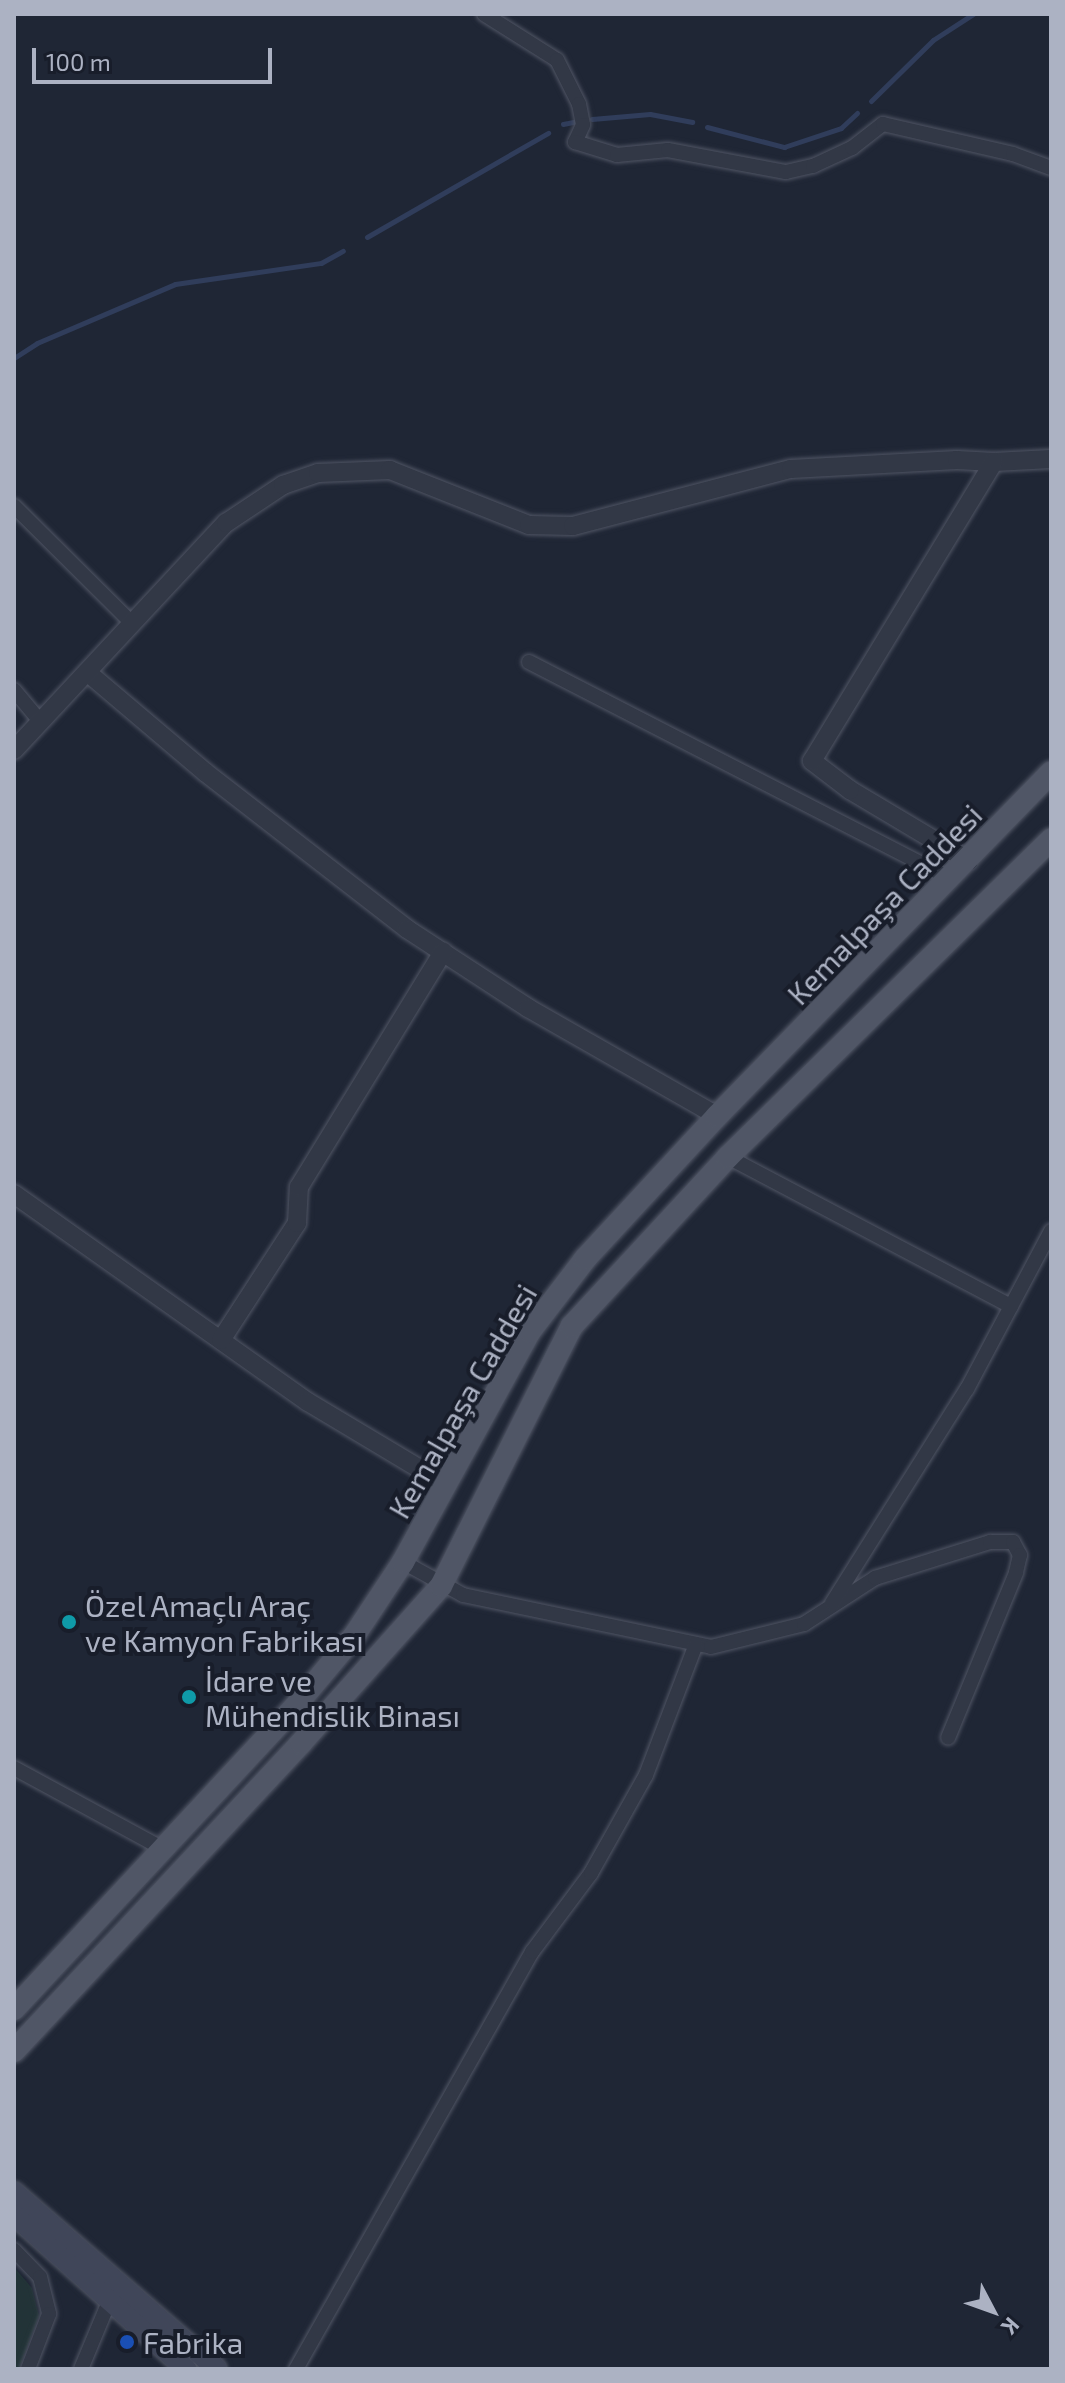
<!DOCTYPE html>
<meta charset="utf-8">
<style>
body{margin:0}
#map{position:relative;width:1065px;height:2383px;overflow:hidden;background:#1f2635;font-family:"Exo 2",sans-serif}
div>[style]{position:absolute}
.green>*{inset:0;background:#223337}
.stream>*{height:5px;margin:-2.5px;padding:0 2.5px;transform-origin:2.5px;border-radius:2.5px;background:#303d5b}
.roads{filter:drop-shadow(0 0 2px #505564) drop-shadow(0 0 2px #505564)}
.minor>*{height:14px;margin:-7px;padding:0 7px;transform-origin:7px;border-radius:7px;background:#323846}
.tertiary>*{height:18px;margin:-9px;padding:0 9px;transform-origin:9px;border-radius:9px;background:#323846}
.secondary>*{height:20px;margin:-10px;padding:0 10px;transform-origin:10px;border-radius:10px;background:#404659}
.primary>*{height:22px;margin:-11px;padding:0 11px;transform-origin:11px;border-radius:11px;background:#505666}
.dots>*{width:22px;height:22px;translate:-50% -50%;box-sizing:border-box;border:4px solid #181d2a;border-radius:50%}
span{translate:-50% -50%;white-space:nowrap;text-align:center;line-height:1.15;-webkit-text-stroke:8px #181d2a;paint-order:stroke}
.street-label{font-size:30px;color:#acb2c3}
.poi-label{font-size:30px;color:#acb2c3}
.left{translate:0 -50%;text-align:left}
.frame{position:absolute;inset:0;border:16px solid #acb2c3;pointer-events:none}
.north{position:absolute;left:953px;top:2271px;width:80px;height:80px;-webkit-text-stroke:6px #181d2a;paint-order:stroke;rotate:131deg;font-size:22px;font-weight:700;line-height:32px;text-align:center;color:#acb2c3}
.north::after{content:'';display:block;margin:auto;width:28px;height:36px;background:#acb2c3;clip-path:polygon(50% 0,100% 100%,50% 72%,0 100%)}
.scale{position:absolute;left:32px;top:48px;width:240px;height:36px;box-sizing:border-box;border:4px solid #acb2c3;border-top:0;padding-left:10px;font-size:24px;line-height:28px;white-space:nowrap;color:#acb2c3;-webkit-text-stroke:6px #181d2a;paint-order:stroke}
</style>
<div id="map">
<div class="green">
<i style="clip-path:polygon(14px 2267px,32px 2288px,39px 2316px,19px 2369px,14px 2369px)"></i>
</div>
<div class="stream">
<i style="left:871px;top:101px;width:87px;rotate:-44.5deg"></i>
<i style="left:933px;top:40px;width:48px;rotate:-33deg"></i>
<i style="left:592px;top:119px;width:58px;rotate:-4.9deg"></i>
<i style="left:650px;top:114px;width:43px;rotate:10.8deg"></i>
<i style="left:563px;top:124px;width:15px;rotate:-11deg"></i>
<i style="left:707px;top:127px;width:80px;rotate:14.6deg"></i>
<i style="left:784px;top:147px;width:60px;rotate:-18.4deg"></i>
<i style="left:841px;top:128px;width:22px;rotate:-43deg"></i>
<i style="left:367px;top:237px;width:209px;rotate:-29.9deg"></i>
<i style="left:14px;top:358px;width:27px;rotate:-33deg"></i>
<i style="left:37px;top:343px;width:150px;rotate:-23.1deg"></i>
<i style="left:175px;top:284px;width:148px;rotate:-8.2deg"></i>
<i style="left:321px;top:263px;width:25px;rotate:-29deg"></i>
</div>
<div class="roads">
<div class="minor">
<i style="left:484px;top:14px;width:86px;rotate:32.2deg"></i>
<i style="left:557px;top:60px;width:49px;rotate:63.4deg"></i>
<i style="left:579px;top:104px;width:21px;rotate:79deg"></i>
<i style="left:583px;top:125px;width:19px;rotate:115deg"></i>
<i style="left:575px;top:142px;width:44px;rotate:17.2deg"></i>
<i style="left:617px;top:155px;width:51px;rotate:-5.6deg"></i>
<i style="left:668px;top:150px;width:120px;rotate:10.6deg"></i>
<i style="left:786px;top:172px;width:28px;rotate:-13deg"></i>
<i style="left:813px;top:166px;width:43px;rotate:-24.8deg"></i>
<i style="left:852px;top:148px;width:39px;rotate:-38deg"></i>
<i style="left:883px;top:124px;width:133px;rotate:13deg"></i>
<i style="left:1013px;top:154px;width:40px;rotate:20.2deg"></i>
<i style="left:14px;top:506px;width:166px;rotate:44.8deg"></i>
<i style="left:529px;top:662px;width:475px;rotate:27.2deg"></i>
<i style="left:14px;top:690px;width:40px;rotate:50deg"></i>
<i style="left:728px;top:1157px;width:320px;rotate:27.8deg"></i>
<i style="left:403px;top:1562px;width:68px;rotate:28.8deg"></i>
<i style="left:463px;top:1595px;width:253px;rotate:11.8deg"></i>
<i style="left:711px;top:1647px;width:96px;rotate:-13.9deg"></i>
<i style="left:804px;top:1624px;width:85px;rotate:-32.9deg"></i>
<i style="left:875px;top:1578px;width:121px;rotate:-17.4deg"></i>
<i style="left:990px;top:1542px;width:23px"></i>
<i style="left:1013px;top:1542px;width:15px;rotate:62deg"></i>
<i style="left:1020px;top:1555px;width:18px;rotate:103deg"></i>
<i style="left:1016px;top:1573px;width:178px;rotate:112.4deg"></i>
<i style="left:832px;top:1603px;width:253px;rotate:-57.8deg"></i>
<i style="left:967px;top:1389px;width:179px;rotate:-62deg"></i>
<i style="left:14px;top:1768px;width:170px;rotate:28.5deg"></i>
<i style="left:14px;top:2250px;width:37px;rotate:46deg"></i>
<i style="left:40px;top:2277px;width:38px;rotate:76deg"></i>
<i style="left:49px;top:2314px;width:59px;rotate:110.9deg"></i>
<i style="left:81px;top:2369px;width:83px;rotate:-67.4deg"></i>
<i style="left:296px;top:2369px;width:479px;rotate:-60.5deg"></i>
<i style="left:532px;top:1952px;width:99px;rotate:-53.2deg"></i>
<i style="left:591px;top:1873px;width:112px;rotate:-60.7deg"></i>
<i style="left:646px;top:1775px;width:140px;rotate:-69.1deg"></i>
</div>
<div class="tertiary">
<i style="left:87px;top:672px;width:156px;rotate:40.3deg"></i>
<i style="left:206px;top:773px;width:254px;rotate:37.8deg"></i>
<i style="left:407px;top:929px;width:145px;rotate:33.1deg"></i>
<i style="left:528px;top:1008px;width:218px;rotate:29.7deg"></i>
<i style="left:14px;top:750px;width:311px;rotate:-47deg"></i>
<i style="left:226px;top:523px;width:69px;rotate:-33.7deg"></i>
<i style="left:283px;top:485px;width:37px;rotate:-19deg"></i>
<i style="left:318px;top:473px;width:72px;rotate:-2.4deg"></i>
<i style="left:390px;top:470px;width:149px;rotate:21.6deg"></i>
<i style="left:529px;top:525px;width:44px;rotate:1.3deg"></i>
<i style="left:573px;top:526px;width:225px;rotate:-14.7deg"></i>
<i style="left:791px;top:469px;width:166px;rotate:-3.1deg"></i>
<i style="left:957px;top:460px;width:37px;rotate:3deg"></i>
<i style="left:994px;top:462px;width:57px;rotate:-3deg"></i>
<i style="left:969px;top:861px;width:139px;rotate:-149.2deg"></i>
<i style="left:850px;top:790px;width:48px;rotate:-142.7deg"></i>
<i style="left:812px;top:761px;width:350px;rotate:-58.7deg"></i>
<i style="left:14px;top:1194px;width:360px;rotate:35.3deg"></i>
<i style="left:308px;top:1402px;width:160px;rotate:30.9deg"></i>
<i style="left:221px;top:1340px;width:140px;rotate:-57deg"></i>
<i style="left:297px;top:1223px;width:36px;rotate:-87deg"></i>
<i style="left:299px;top:1187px;width:276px;rotate:-58.5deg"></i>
</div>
<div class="secondary">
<i style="left:14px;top:2192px;width:269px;rotate:41.1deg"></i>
<i style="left:14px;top:2215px;width:231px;rotate:41.8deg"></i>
</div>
<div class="primary">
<i style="left:14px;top:2009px;width:410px;rotate:-47.1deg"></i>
<i style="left:293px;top:1709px;width:95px;rotate:-50.1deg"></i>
<i style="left:354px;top:1636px;width:89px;rotate:-56.5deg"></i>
<i style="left:403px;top:1562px;width:264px;rotate:-61.2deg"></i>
<i style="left:530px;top:1331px;width:91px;rotate:-52.6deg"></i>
<i style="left:585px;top:1259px;width:195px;rotate:-47.3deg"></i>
<i style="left:717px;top:1116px;width:479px;rotate:-45.8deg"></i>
<i style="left:14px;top:2051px;width:421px;rotate:-47deg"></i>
<i style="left:301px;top:1743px;width:210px;rotate:-48.3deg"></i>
<i style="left:441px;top:1586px;width:291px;rotate:-63.3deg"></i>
<i style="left:572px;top:1326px;width:230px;rotate:-47.3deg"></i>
<i style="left:728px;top:1157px;width:453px;rotate:-44.5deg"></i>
</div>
</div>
<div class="dots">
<i style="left:69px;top:1622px;background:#0f9aa8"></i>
<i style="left:189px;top:1697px;background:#0f9aa8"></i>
<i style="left:127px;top:2342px;background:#1a4fb4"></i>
</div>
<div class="street-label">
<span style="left:884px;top:904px;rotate:-46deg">Kemalpaşa Caddesi</span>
<span style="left:462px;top:1401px;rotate:-60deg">Kemalpaşa Caddesi</span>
</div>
<div class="poi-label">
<span class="left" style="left:85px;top:1622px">Özel Amaçlı Araç<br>ve Kamyon Fabrikası</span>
<span class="left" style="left:205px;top:1697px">İdare ve<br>Mühendislik Binası</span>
<span class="left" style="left:143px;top:2342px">Fabrika</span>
</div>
<div class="frame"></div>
<div class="north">K</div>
<div class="scale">100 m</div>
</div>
